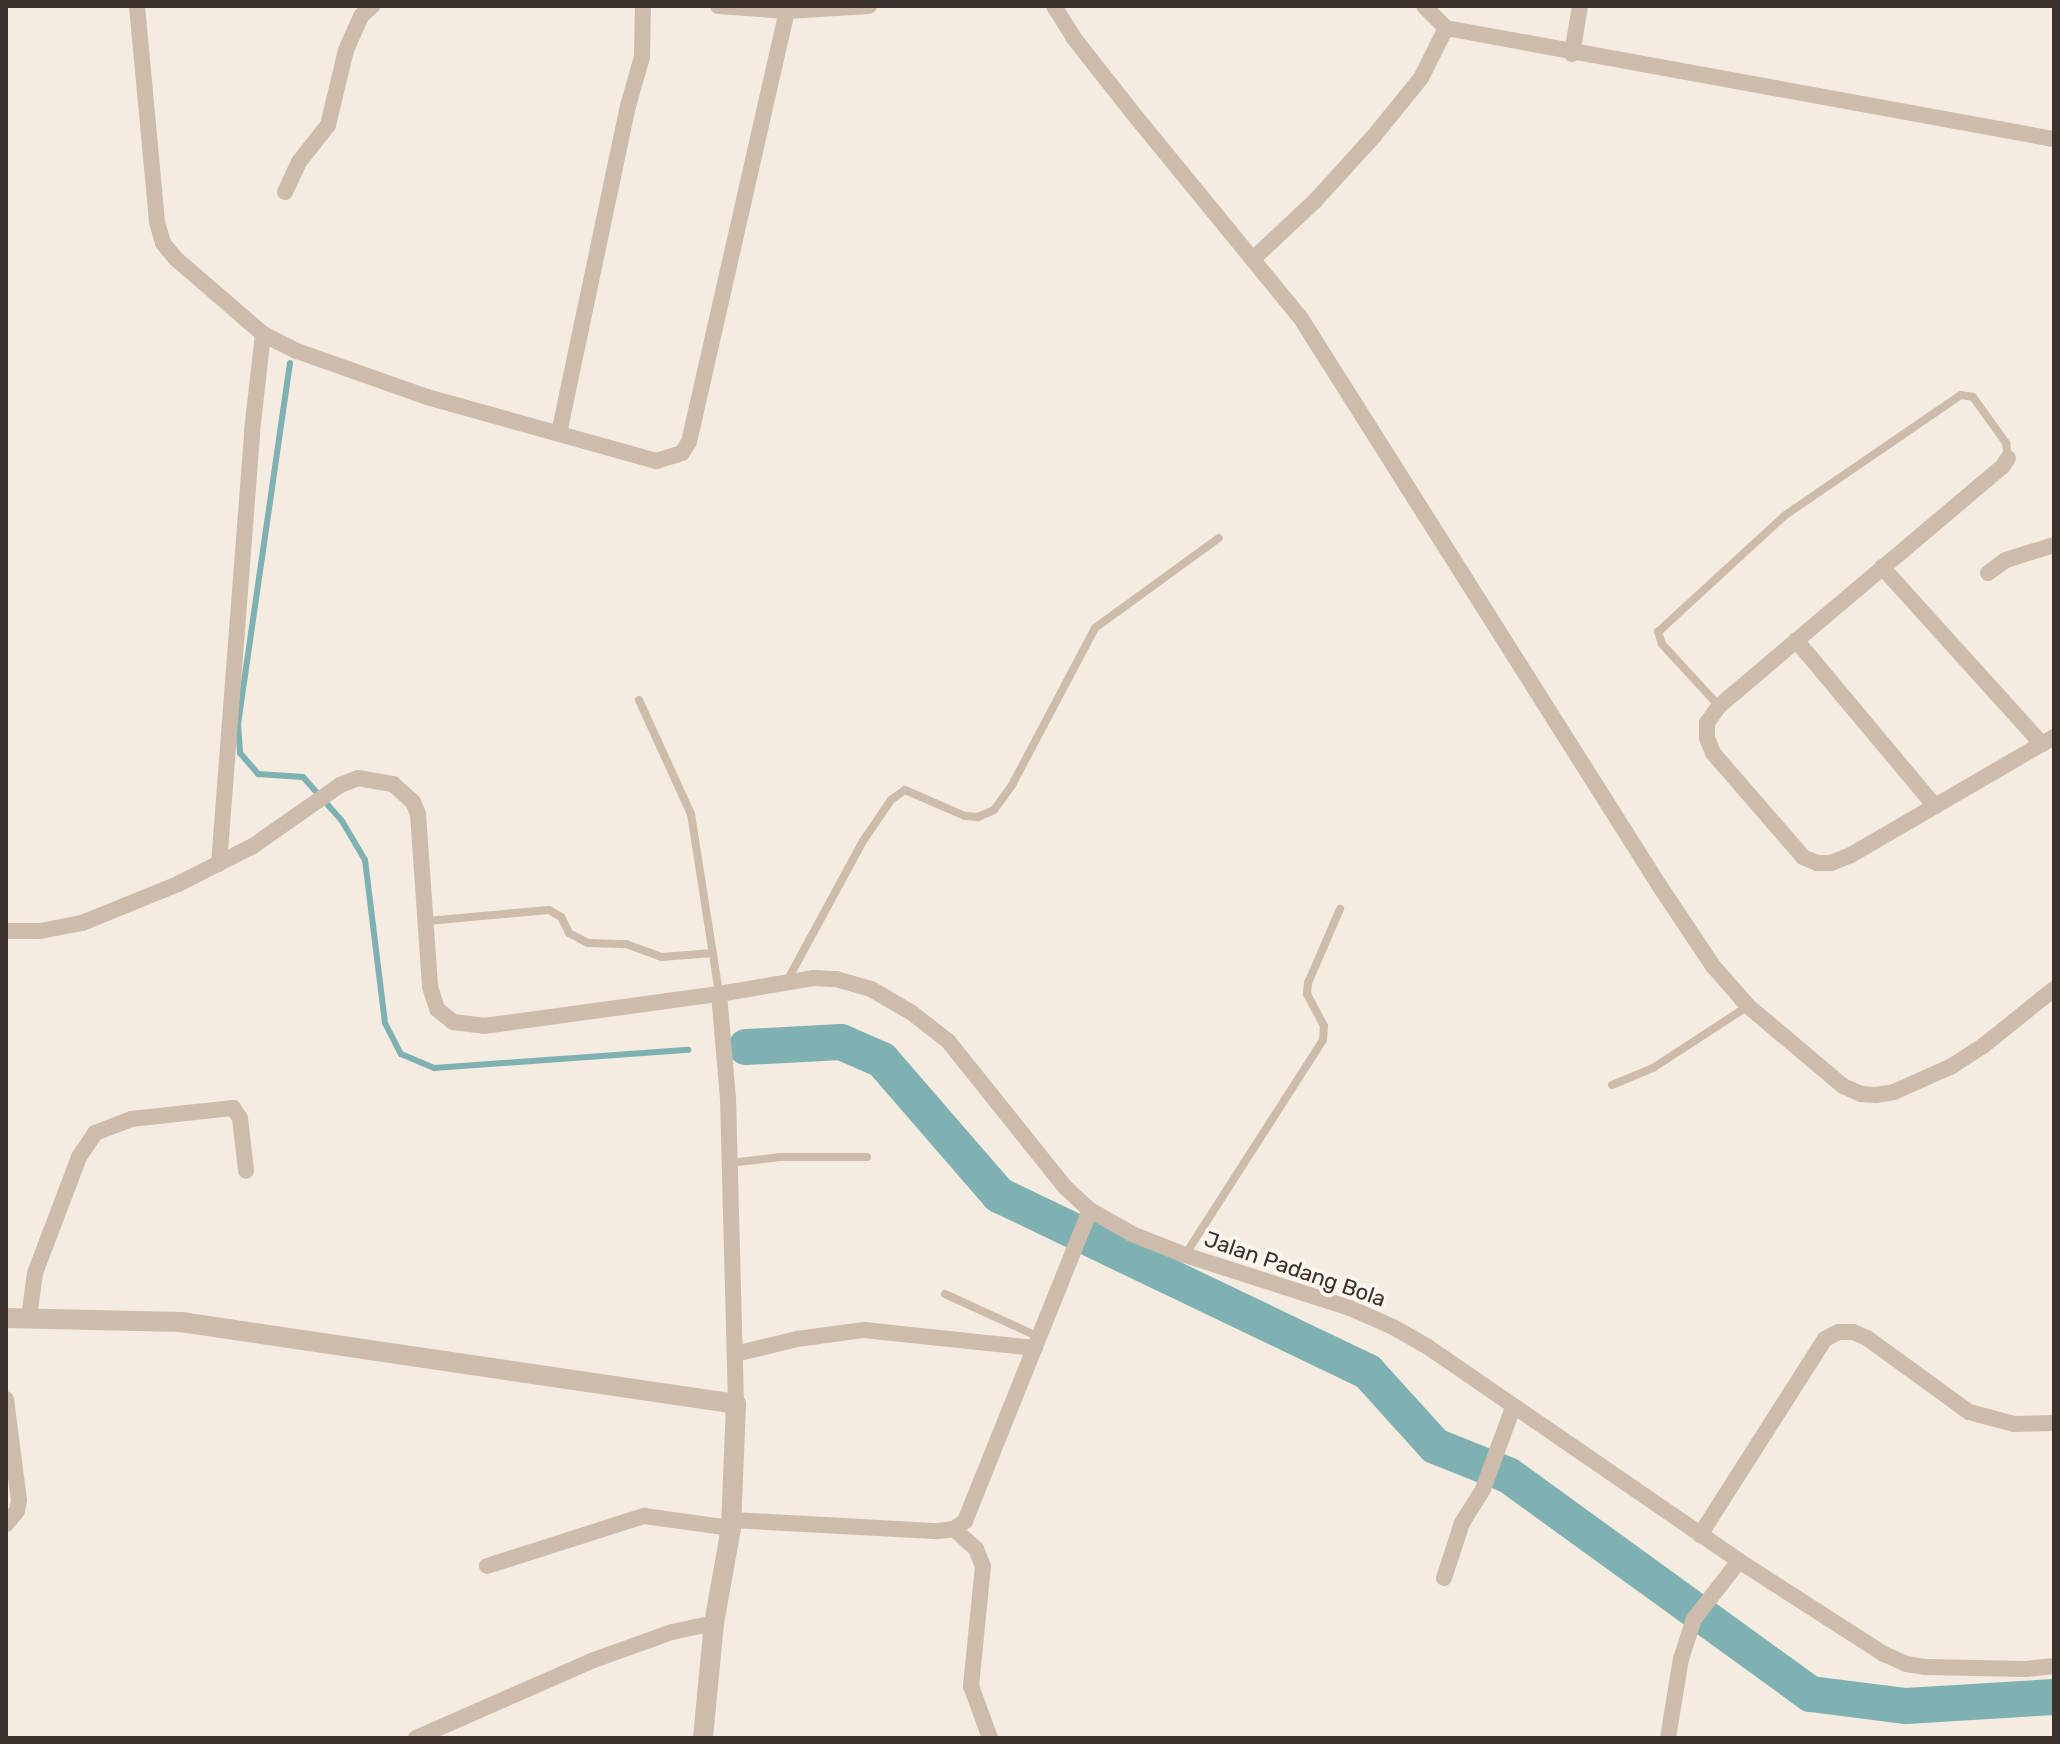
<!DOCTYPE html>
<style>
body{margin:0}
#map{position:relative;width:2060px;height:1744px;overflow:hidden;background:#f4ebe1;font-family:Rubik,sans-serif}
div>[style]{position:absolute}
.stream>*{height:6px;margin:-3px;padding:0 3px;transform-origin:3px;border-radius:3px;background:#7fb0b2}
.river>*{height:36px;margin:-18px;padding:0 18px;transform-origin:18px;border-radius:18px;background:#7fb0b2}
.service>*{height:8px;margin:-4px;padding:0 4px;transform-origin:4px;border-radius:4px;background:#cdbbac}
.minor>*{height:16px;margin:-8px;padding:0 8px;transform-origin:8px;border-radius:8px;background:#cdbbac}
.tertiary>*{height:20px;margin:-10px;padding:0 10px;transform-origin:10px;border-radius:10px;background:#cdbbac}
span{translate:-50% -50%;white-space:nowrap;text-align:center;line-height:1.15;-webkit-text-stroke:8px #fbf5ee;paint-order:stroke}
.street-label{font-size:22px;color:#3b302b}
.frame{position:absolute;inset:0;border:8px solid #3b302b;pointer-events:none}
</style>
<div id="map">
<div class="stream">
<i style="left:290px;top:363px;width:364px;rotate:98.2deg"></i>
<i style="left:238px;top:723px;width:30px;rotate:86deg"></i>
<i style="left:240px;top:753px;width:28px;rotate:49deg"></i>
<i style="left:258px;top:774px;width:45px;rotate:3.8deg"></i>
<i style="left:303px;top:777px;width:59px;rotate:48.4deg"></i>
<i style="left:342px;top:821px;width:45px;rotate:59.5deg"></i>
<i style="left:365px;top:860px;width:164px;rotate:83deg"></i>
<i style="left:385px;top:1023px;width:35px;rotate:63deg"></i>
<i style="left:401px;top:1054px;width:36px;rotate:23deg"></i>
<i style="left:434px;top:1068px;width:255px;rotate:-4.1deg"></i>
</div>
<div class="river">
<i style="left:746px;top:1047px;width:95px;rotate:-3deg"></i>
<i style="left:841px;top:1042px;width:45px;rotate:23.7deg"></i>
<i style="left:882px;top:1060px;width:179px;rotate:49.1deg"></i>
<i style="left:999px;top:1195px;width:409px;rotate:25.6deg"></i>
<i style="left:1368px;top:1372px;width:100px;rotate:47.8deg"></i>
<i style="left:1435px;top:1446px;width:79px;rotate:21.7deg"></i>
<i style="left:1508px;top:1475px;width:374px;rotate:35.9deg"></i>
<i style="left:1811px;top:1694px;width:96px;rotate:7.2deg"></i>
<i style="left:1906px;top:1706px;width:148px;rotate:-3.5deg"></i>
</div>
<div class="service">
<i style="left:639px;top:700px;width:125px;rotate:65.5deg"></i>
<i style="left:691px;top:814px;width:181px;rotate:81.1deg"></i>
<i style="left:1719px;top:706px;width:84px;rotate:-132.6deg"></i>
<i style="left:1662px;top:644px;width:13px;rotate:-108deg"></i>
<i style="left:1658px;top:632px;width:171px;rotate:-42.6deg"></i>
<i style="left:1784px;top:516px;width:214px;rotate:-34.4deg"></i>
<i style="left:1961px;top:395px;width:12px;rotate:9deg"></i>
<i style="left:1973px;top:397px;width:57px;rotate:54.3deg"></i>
<i style="left:2006px;top:443px;width:15px;rotate:82deg"></i>
<i style="left:427px;top:921px;width:122px;rotate:-5.2deg"></i>
<i style="left:549px;top:910px;width:14px;rotate:30deg"></i>
<i style="left:561px;top:917px;width:18px;rotate:63deg"></i>
<i style="left:569px;top:933px;width:21px;rotate:28deg"></i>
<i style="left:588px;top:943px;width:38px;rotate:2deg"></i>
<i style="left:626px;top:944px;width:38px;rotate:20deg"></i>
<i style="left:662px;top:957px;width:51px;rotate:-4.5deg"></i>
<i style="left:787px;top:981px;width:159px;rotate:-61.5deg"></i>
<i style="left:863px;top:841px;width:50px;rotate:-55.7deg"></i>
<i style="left:891px;top:800px;width:17px;rotate:-36deg"></i>
<i style="left:905px;top:790px;width:65px;rotate:23.4deg"></i>
<i style="left:965px;top:816px;width:13px;rotate:4deg"></i>
<i style="left:978px;top:817px;width:17px;rotate:-24deg"></i>
<i style="left:994px;top:810px;width:31px;rotate:-54deg"></i>
<i style="left:1012px;top:785px;width:178px;rotate:-62.1deg"></i>
<i style="left:1095px;top:628px;width:153px;rotate:-36deg"></i>
<i style="left:1612px;top:1085px;width:44px;rotate:-22.5deg"></i>
<i style="left:1653px;top:1068px;width:113px;rotate:-33.1deg"></i>
<i style="left:730px;top:1163px;width:50px;rotate:-6.8deg"></i>
<i style="left:780px;top:1157px;width:87px"></i>
<i style="left:1185px;top:1255px;width:255px;rotate:-57.3deg"></i>
<i style="left:1323px;top:1040px;width:14px;rotate:-86deg"></i>
<i style="left:1324px;top:1026px;width:36px;rotate:-118deg"></i>
<i style="left:1307px;top:994px;width:11px;rotate:-85deg"></i>
<i style="left:1308px;top:983px;width:81px;rotate:-66.6deg"></i>
<i style="left:945px;top:1294px;width:103px;rotate:24.6deg"></i>
</div>
<div class="minor">
<i style="left:137px;top:6px;width:217px;rotate:84.7deg"></i>
<i style="left:157px;top:222px;width:22px;rotate:74deg"></i>
<i style="left:163px;top:243px;width:19px;rotate:51deg"></i>
<i style="left:175px;top:258px;width:116px;rotate:40.8deg"></i>
<i style="left:263px;top:334px;width:38px;rotate:27deg"></i>
<i style="left:297px;top:351px;width:138px;rotate:19.5deg"></i>
<i style="left:427px;top:397px;width:238px;rotate:15.6deg"></i>
<i style="left:656px;top:461px;width:27px;rotate:-17deg"></i>
<i style="left:682px;top:453px;width:13px;rotate:-58deg"></i>
<i style="left:689px;top:442px;width:442px;rotate:-77.2deg"></i>
<i style="left:718px;top:6px;width:69px;rotate:4.1deg"></i>
<i style="left:787px;top:11px;width:82px;rotate:-3.5deg"></i>
<i style="left:1054px;top:6px;width:36px;rotate:58deg"></i>
<i style="left:1073px;top:37px;width:95px;rotate:51.8deg"></i>
<i style="left:1132px;top:112px;width:265px;rotate:50.7deg"></i>
<i style="left:1300px;top:317px;width:672px;rotate:57.71deg"></i>
<i style="left:1659px;top:885px;width:97px;rotate:56.3deg"></i>
<i style="left:1713px;top:966px;width:53px;rotate:48.8deg"></i>
<i style="left:1748px;top:1006px;width:124px;rotate:40.1deg"></i>
<i style="left:1843px;top:1086px;width:20px;rotate:24deg"></i>
<i style="left:1861px;top:1094px;width:15px;rotate:4deg"></i>
<i style="left:1876px;top:1095px;width:18px;rotate:-9deg"></i>
<i style="left:1894px;top:1092px;width:64px;rotate:-24.1deg"></i>
<i style="left:1952px;top:1066px;width:37px;rotate:-33deg"></i>
<i style="left:1983px;top:1046px;width:91px;rotate:-38.8deg"></i>
<i style="left:1424px;top:6px;width:31px;rotate:45deg"></i>
<i style="left:1446px;top:28px;width:618px;rotate:10.35deg"></i>
<i style="left:1572px;top:54px;width:49px;rotate:-80.5deg"></i>
<i style="left:285px;top:192px;width:33px;rotate:-65deg"></i>
<i style="left:299px;top:162px;width:47px;rotate:-51.9deg"></i>
<i style="left:328px;top:125px;width:77px;rotate:-76.5deg"></i>
<i style="left:346px;top:50px;width:37px;rotate:-66deg"></i>
<i style="left:361px;top:16px;width:15px;rotate:-42deg"></i>
<i style="left:1253px;top:259px;width:85px;rotate:-43.1deg"></i>
<i style="left:1315px;top:201px;width:88px;rotate:-47.8deg"></i>
<i style="left:1374px;top:136px;width:75px;rotate:-51deg"></i>
<i style="left:1421px;top:78px;width:56px;rotate:-63.4deg"></i>
<i style="left:559px;top:433px;width:334px;rotate:-78.1deg"></i>
<i style="left:628px;top:106px;width:51px;rotate:-74.1deg"></i>
<i style="left:642px;top:57px;width:51px;rotate:-88.9deg"></i>
<i style="left:2008px;top:458px;width:9px;rotate:122deg"></i>
<i style="left:2003px;top:466px;width:372px;rotate:139.8deg"></i>
<i style="left:1719px;top:706px;width:21px;rotate:125deg"></i>
<i style="left:1707px;top:723px;width:15px;rotate:90deg"></i>
<i style="left:1707px;top:738px;width:16px;rotate:68deg"></i>
<i style="left:1713px;top:753px;width:138px;rotate:49.1deg"></i>
<i style="left:1803px;top:857px;width:15px;rotate:23deg"></i>
<i style="left:1817px;top:863px;width:14px"></i>
<i style="left:1831px;top:863px;width:22px;rotate:-22deg"></i>
<i style="left:1851px;top:855px;width:235px;rotate:-30.2deg"></i>
<i style="left:1882px;top:567px;width:239px;rotate:47.9deg"></i>
<i style="left:1988px;top:573px;width:22px;rotate:-36deg"></i>
<i style="left:2006px;top:560px;width:50px;rotate:-17.4deg"></i>
<i style="left:1796px;top:640px;width:217px;rotate:50.1deg"></i>
<i style="left:219px;top:864px;width:434px;rotate:-85.6deg"></i>
<i style="left:252px;top:431px;width:98px;rotate:-83.5deg"></i>
<i style="left:6px;top:931px;width:34px"></i>
<i style="left:40px;top:931px;width:43px;rotate:-10.8deg"></i>
<i style="left:82px;top:923px;width:104px;rotate:-22.1deg"></i>
<i style="left:178px;top:884px;width:84px;rotate:-26.9deg"></i>
<i style="left:253px;top:846px;width:106px;rotate:-35deg"></i>
<i style="left:340px;top:785px;width:19px;rotate:-21deg"></i>
<i style="left:358px;top:778px;width:36px;rotate:10deg"></i>
<i style="left:393px;top:784px;width:27px;rotate:42deg"></i>
<i style="left:413px;top:802px;width:13px;rotate:67deg"></i>
<i style="left:418px;top:814px;width:173px;rotate:86deg"></i>
<i style="left:430px;top:987px;width:23px;rotate:72deg"></i>
<i style="left:437px;top:1009px;width:21px;rotate:39deg"></i>
<i style="left:453px;top:1022px;width:31px;rotate:7deg"></i>
<i style="left:484px;top:1026px;width:237px;rotate:-7.8deg"></i>
<i style="left:719px;top:994px;width:96px;rotate:-9.6deg"></i>
<i style="left:814px;top:978px;width:22px;rotate:3deg"></i>
<i style="left:836px;top:979px;width:36px;rotate:16deg"></i>
<i style="left:871px;top:989px;width:48px;rotate:30.3deg"></i>
<i style="left:912px;top:1013px;width:46px;rotate:37.9deg"></i>
<i style="left:948px;top:1041px;width:187px;rotate:51.3deg"></i>
<i style="left:1065px;top:1187px;width:34px;rotate:43deg"></i>
<i style="left:1090px;top:1210px;width:48px;rotate:29.7deg"></i>
<i style="left:1132px;top:1234px;width:57px;rotate:21.6deg"></i>
<i style="left:1185px;top:1255px;width:173px;rotate:17.8deg"></i>
<i style="left:1350px;top:1308px;width:47px;rotate:23.8deg"></i>
<i style="left:1393px;top:1327px;width:40px;rotate:29.7deg"></i>
<i style="left:1428px;top:1347px;width:378px;rotate:34.5deg"></i>
<i style="left:1739px;top:1561px;width:172px;rotate:32.7deg"></i>
<i style="left:1884px;top:1654px;width:24px;rotate:24deg"></i>
<i style="left:1906px;top:1664px;width:20px;rotate:9deg"></i>
<i style="left:1926px;top:1667px;width:100px;rotate:1.1deg"></i>
<i style="left:2026px;top:1669px;width:28px;rotate:-6deg"></i>
<i style="left:719px;top:994px;width:104px;rotate:85.1deg"></i>
<i style="left:728px;top:1098px;width:306px;rotate:88.5deg"></i>
<i style="left:29px;top:1317px;width:44px;rotate:-82.2deg"></i>
<i style="left:35px;top:1273px;width:124px;rotate:-69.2deg"></i>
<i style="left:79px;top:1157px;width:29px;rotate:-56deg"></i>
<i style="left:95px;top:1133px;width:39px;rotate:-21deg"></i>
<i style="left:131px;top:1119px;width:103px;rotate:-6.2deg"></i>
<i style="left:233px;top:1108px;width:12px;rotate:55deg"></i>
<i style="left:240px;top:1118px;width:53px;rotate:83.5deg"></i>
<i style="left:735px;top:1354px;width:64px;rotate:-13.6deg"></i>
<i style="left:797px;top:1339px;width:68px;rotate:-7.7deg"></i>
<i style="left:864px;top:1330px;width:172px;rotate:6deg"></i>
<i style="left:6px;top:1399px;width:102px;rotate:82.7deg"></i>
<i style="left:19px;top:1500px;width:11px;rotate:100deg"></i>
<i style="left:17px;top:1511px;width:17px;rotate:130deg"></i>
<i style="left:732px;top:1520px;width:206px;rotate:3.1deg"></i>
<i style="left:938px;top:1531px;width:16px;rotate:-7deg"></i>
<i style="left:954px;top:1529px;width:14px;rotate:-36deg"></i>
<i style="left:965px;top:1521px;width:335px;rotate:-68.1deg"></i>
<i style="left:954px;top:1529px;width:30px;rotate:42deg"></i>
<i style="left:976px;top:1549px;width:18px;rotate:68deg"></i>
<i style="left:983px;top:1566px;width:121px;rotate:95.7deg"></i>
<i style="left:971px;top:1686px;width:55px;rotate:69.9deg"></i>
<i style="left:1700px;top:1535px;width:232px;rotate:-57.5deg"></i>
<i style="left:1825px;top:1339px;width:16px;rotate:-27deg"></i>
<i style="left:1839px;top:1332px;width:14px"></i>
<i style="left:1853px;top:1332px;width:15px;rotate:23deg"></i>
<i style="left:1867px;top:1338px;width:126px;rotate:36deg"></i>
<i style="left:1969px;top:1412px;width:47px;rotate:14.9deg"></i>
<i style="left:2014px;top:1424px;width:40px;rotate:-1.4deg"></i>
<i style="left:487px;top:1566px;width:165px;rotate:-17.7deg"></i>
<i style="left:644px;top:1516px;width:88px;rotate:7.9deg"></i>
<i style="left:1444px;top:1578px;width:58px;rotate:-71.9deg"></i>
<i style="left:1462px;top:1523px;width:40px;rotate:-58deg"></i>
<i style="left:1483px;top:1489px;width:86px;rotate:-69.7deg"></i>
<i style="left:416px;top:1738px;width:191px;rotate:-23.7deg"></i>
<i style="left:591px;top:1661px;width:86px;rotate:-19.7deg"></i>
<i style="left:672px;top:1632px;width:43px;rotate:-12.1deg"></i>
<i style="left:1668px;top:1738px;width:80px;rotate:-80.7deg"></i>
<i style="left:1681px;top:1659px;width:42px;rotate:-72deg"></i>
<i style="left:1694px;top:1619px;width:73px;rotate:-52.2deg"></i>
</div>
<div class="tertiary">
<i style="left:6px;top:1318px;width:175px;rotate:1.3deg"></i>
<i style="left:181px;top:1322px;width:561px;rotate:8.4deg"></i>
<i style="left:736px;top:1404px;width:124px;rotate:92.3deg"></i>
<i style="left:731px;top:1528px;width:97px;rotate:100.1deg"></i>
<i style="left:714px;top:1623px;width:116px;rotate:95.5deg"></i>
</div>
<div class="street-label">
<span style="left:1295px;top:1269px;rotate:19deg">Jalan Padang Bola</span>
</div>
<div class="frame"></div>
</div>
